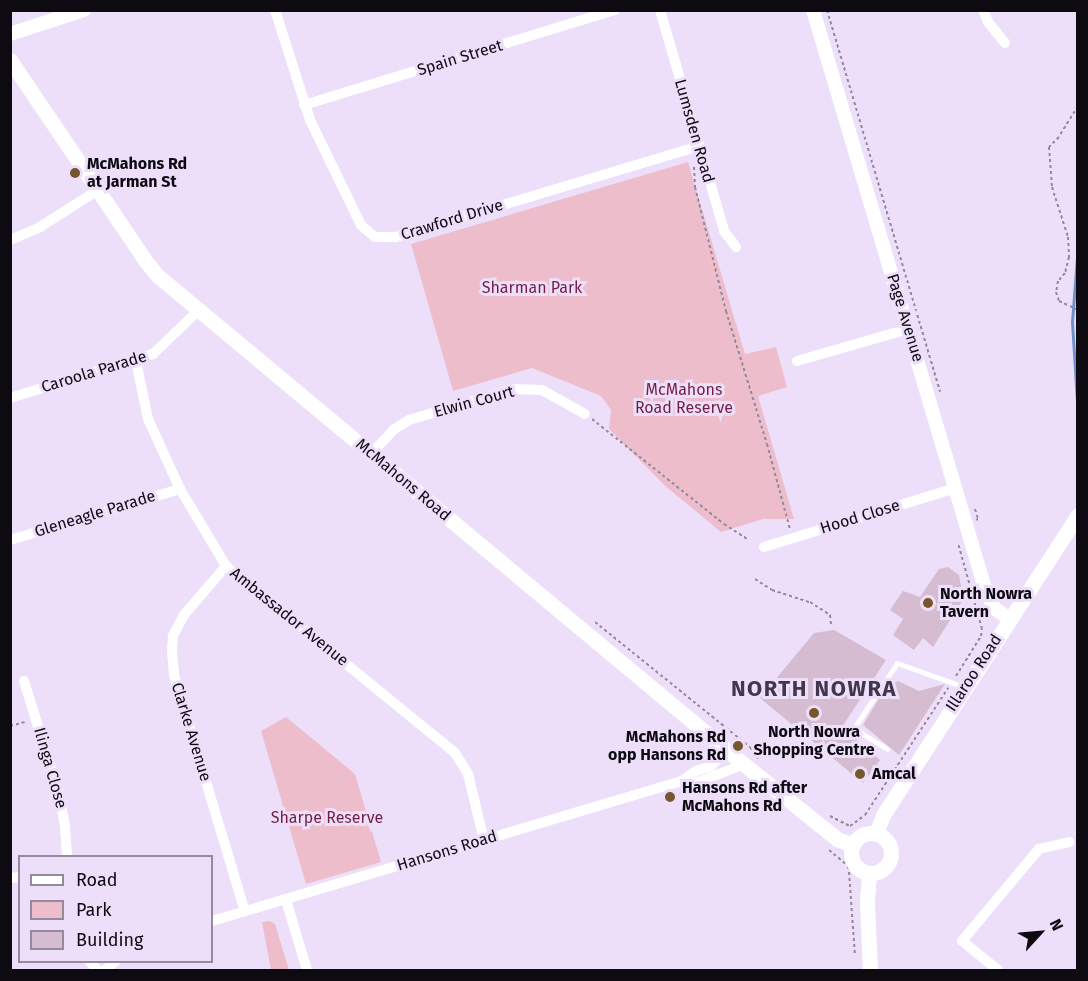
<!DOCTYPE html>
<style>
body{margin:0}
#map{position:relative;width:1088px;height:981px;overflow:hidden;background:#eddffa;font-family:"Fira Sans",sans-serif}
div>[style]{position:absolute}
.green>*{inset:0;background:#edbdcc}
.stream>*{height:3px;margin:-1.5px;padding:0 1.5px;transform-origin:1.5px;border-radius:1.5px;background:#7090c8}
.building>*{inset:0;background:#d5bcd0}
.path>*{height:2px;margin-top:-1px;transform-origin:0;background:repeating-linear-gradient(90deg,#92889b 0 3px,transparent 0 6px)}
.service>*{height:5px;margin:-2.5px;padding:0 2.5px;transform-origin:2.5px;border-radius:2.5px;background:#fff}
.minor>*{height:10px;margin:-5px;padding:0 5px;transform-origin:5px;border-radius:5px;background:#fff}
.tertiary>*{height:14px;margin:-7px;padding:0 7px;transform-origin:7px;border-radius:7px;background:#fff}
.secondary>*{height:15px;margin:-7.5px;padding:0 7.5px;transform-origin:7.5px;border-radius:7.5px;background:#fff}
.secondary>.ring{margin:-7.5px;padding:0;box-sizing:content-box;background:none;border:15px solid #fff;border-radius:50%}
.dots>*{width:16px;height:16px;translate:-50% -50%;box-sizing:border-box;border:3px solid #eddffa;border-radius:50%}
span{translate:-50% -50%;white-space:nowrap;text-align:center;line-height:1.15;-webkit-text-stroke:6px #eddffa;paint-order:stroke}
.street-label{font-size:16px;color:#0e0a12}
.poi-label{font-size:16px;color:#0e0a12;font-weight:700}
.left{translate:0 -50%;text-align:left}
.right{translate:-100% -50%;text-align:right}
.park-label{font-size:16px;color:#721e43}
.district-label{font-size:22px;color:#42364b;font-weight:700;letter-spacing:1.5px}
.frame{position:absolute;inset:0;border:12px solid #0e0a12;pointer-events:none}
.legend{position:absolute;left:18px;top:855px;width:195px;height:108px;box-sizing:border-box;background:#eddffa;border:2px solid #948a9d;margin:0;padding:8px 10px;list-style:none;font-size:18px;color:#0e0a12}
.legend li{display:flex;align-items:center;gap:12px;height:30px}
.legend b{width:30px;border:2px solid #948a9d}
.north{position:absolute;left:1010px;top:903px;width:60px;height:60px;-webkit-text-stroke:4px #eddffa;paint-order:stroke;rotate:64deg;font-size:16px;font-weight:700;line-height:24px;text-align:center;color:#0e0a12}
.north::after{content:'';display:block;margin:auto;width:21px;height:27px;background:#0e0a12;clip-path:polygon(50% 0,100% 100%,50% 72%,0 100%)}
</style>
<div id="map">
<div class="green">
<i style="clip-path:polygon(688px 162px,745px 354px,776px 347px,787px 387px,758px 396px,794px 519px,763px 519px,721px 532px,664px 485px,609px 429px,611px 410px,601px 396px,532px 368px,453px 391px,411px 244px)"></i>
<i style="clip-path:polygon(286px 717px,355px 774px,381px 862px,306px 884px,261px 731px)"></i>
<i style="clip-path:polygon(269px 921px,275px 924px,289px 970px,271px 970px,262px 922px)"></i>
</div>
<div class="stream">
<i style="left:1078px;top:244px;width:78px;rotate:94.4deg"></i>
<i style="left:1072px;top:322px;width:96px;rotate:86.4deg"></i>
</div>
<div class="building">
<i style="clip-path:polygon(948px 567px,959px 575px,961px 586px,959px 590px,966px 595px,933px 647px,923px 638px,914px 650px,893px 635px,903px 619px,890px 610px,903px 591px,920px 597px,939px 569px)"></i>
<i style="clip-path:polygon(834px 630px,886px 660px,842px 727px,880px 760px,863px 783px,760px 698px,814px 633px)"></i>
<i style="clip-path:polygon(898px 681px,919px 691px,945px 684px,899px 755px,863px 725px,884px 690px)"></i>
</div>
<div class="path">
<i style="left:827px;top:10px;width:398px;rotate:73.5deg"></i>
<i style="left:1078px;top:106px;width:36px;rotate:122deg"></i>
<i style="left:1059px;top:137px;width:14px;rotate:135deg"></i>
<i style="left:1049px;top:147px;width:40px;rotate:85.7deg"></i>
<i style="left:1052px;top:187px;width:52px;rotate:72.3deg"></i>
<i style="left:1068px;top:237px;width:20px;rotate:87deg"></i>
<i style="left:1069px;top:257px;width:16px;rotate:104deg"></i>
<i style="left:1065px;top:273px;width:11px;rotate:131deg"></i>
<i style="left:1058px;top:281px;width:11px;rotate:100deg"></i>
<i style="left:1056px;top:292px;width:9px;rotate:72deg"></i>
<i style="left:1059px;top:301px;width:21px;rotate:25deg"></i>
<i style="left:694px;top:167px;width:20px;rotate:87deg"></i>
<i style="left:695px;top:187px;width:128px;rotate:76deg"></i>
<i style="left:726px;top:311px;width:139px;rotate:72.9deg"></i>
<i style="left:767px;top:444px;width:88px;rotate:74.9deg"></i>
<i style="left:592px;top:419px;width:169px;rotate:38.5deg"></i>
<i style="left:724px;top:524px;width:27px;rotate:33deg"></i>
<i style="left:975px;top:509px;width:10px;rotate:73deg"></i>
<i style="left:978px;top:519px;width:2px;rotate:153deg"></i>
<i style="left:755px;top:579px;width:20px;rotate:33deg"></i>
<i style="left:772px;top:590px;width:40px;rotate:18deg"></i>
<i style="left:810px;top:602px;width:24px;rotate:33deg"></i>
<i style="left:830px;top:615px;width:10px;rotate:84deg"></i>
<i style="left:595px;top:622px;width:199px;rotate:38.9deg"></i>
<i style="left:750px;top:747px;width:14px;rotate:54deg"></i>
<i style="left:956px;top:676px;width:47px;rotate:-58deg"></i>
<i style="left:981px;top:636px;width:7px;rotate:-82deg"></i>
<i style="left:982px;top:629px;width:89px;rotate:-105.6deg"></i>
<i style="left:10px;top:726px;width:16px;rotate:-15deg"></i>
<i style="left:830px;top:816px;width:22px;rotate:27deg"></i>
<i style="left:850px;top:826px;width:19px;rotate:-36deg"></i>
<i style="left:865px;top:815px;width:152px;rotate:-56.8deg"></i>
<i style="left:829px;top:850px;width:25px;rotate:40deg"></i>
<i style="left:848px;top:866px;width:6px;rotate:81deg"></i>
<i style="left:849px;top:872px;width:84px;rotate:85.9deg"></i>
</div>
<div class="service">
<i style="left:887px;top:749px;width:39px;rotate:-148deg"></i>
<i style="left:854px;top:728px;width:78px;rotate:-56.5deg"></i>
<i style="left:897px;top:663px;width:71px;rotate:19.7deg"></i>
</div>
<div class="minor">
<i style="left:275px;top:10px;width:115px;rotate:72.3deg"></i>
<i style="left:310px;top:120px;width:117px;rotate:64.1deg"></i>
<i style="left:361px;top:225px;width:18px;rotate:41deg"></i>
<i style="left:375px;top:237px;width:21px"></i>
<i style="left:396px;top:237px;width:316px;rotate:-16.7deg"></i>
<i style="left:660px;top:10px;width:230px;rotate:73.8deg"></i>
<i style="left:724px;top:231px;width:20px;rotate:53deg"></i>
<i style="left:983px;top:10px;width:13px;rotate:67deg"></i>
<i style="left:988px;top:22px;width:27px;rotate:51deg"></i>
<i style="left:304px;top:105px;width:325px;rotate:-17deg"></i>
<i style="left:10px;top:240px;width:33px;rotate:-23deg"></i>
<i style="left:40px;top:227px;width:69px;rotate:-32.5deg"></i>
<i style="left:136px;top:361px;width:59px;rotate:78.3deg"></i>
<i style="left:148px;top:419px;width:77px;rotate:65.4deg"></i>
<i style="left:180px;top:489px;width:90px;rotate:59.1deg"></i>
<i style="left:226px;top:566px;width:296px;rotate:39.2deg"></i>
<i style="left:455px;top:753px;width:25px;rotate:58deg"></i>
<i style="left:468px;top:774px;width:68px;rotate:76.4deg"></i>
<i style="left:797px;top:361px;width:116px;rotate:-16.1deg"></i>
<i style="left:10px;top:398px;width:150px;rotate:-17.1deg"></i>
<i style="left:153px;top:354px;width:62px;rotate:-43.7deg"></i>
<i style="left:371px;top:454px;width:33px;rotate:-47deg"></i>
<i style="left:393px;top:430px;width:19px;rotate:-32deg"></i>
<i style="left:409px;top:420px;width:109px;rotate:-16.6deg"></i>
<i style="left:513px;top:389px;width:29px;rotate:2deg"></i>
<i style="left:542px;top:390px;width:49px;rotate:29.2deg"></i>
<i style="left:10px;top:540px;width:177px;rotate:-16.7deg"></i>
<i style="left:764px;top:547px;width:201px;rotate:-17.1deg"></i>
<i style="left:226px;top:566px;width:65px;rotate:130.6deg"></i>
<i style="left:184px;top:615px;width:24px;rotate:118deg"></i>
<i style="left:173px;top:636px;width:15px;rotate:94deg"></i>
<i style="left:172px;top:651px;width:24px;rotate:85deg"></i>
<i style="left:174px;top:675px;width:246px;rotate:73.3deg"></i>
<i style="left:24px;top:681px;width:119px;rotate:72.9deg"></i>
<i style="left:59px;top:795px;width:33px;rotate:79deg"></i>
<i style="left:65px;top:827px;width:29px;rotate:86deg"></i>
<i style="left:682px;top:781px;width:16px;rotate:4deg"></i>
<i style="left:698px;top:782px;width:40px;rotate:-21deg"></i>
<i style="left:735px;top:768px;width:8px;rotate:-45deg"></i>
<i style="left:10px;top:878px;width:10px;rotate:-6deg"></i>
<i style="left:286px;top:900px;width:73px;rotate:73.3deg"></i>
<i style="left:212px;top:921px;width:490px;rotate:-16.6deg"></i>
<i style="left:682px;top:781px;width:17px;rotate:-36deg"></i>
<i style="left:696px;top:771px;width:16px;rotate:-18deg"></i>
<i style="left:711px;top:766px;width:23px;rotate:-45deg"></i>
<i style="left:90px;top:962px;width:11px;rotate:45deg"></i>
<i style="left:105px;top:970px;width:13px;rotate:-39deg"></i>
<i style="left:998px;top:970px;width:46px;rotate:-141.1deg"></i>
<i style="left:962px;top:941px;width:120px;rotate:-50.1deg"></i>
<i style="left:1039px;top:849px;width:31px;rotate:-13deg"></i>
</div>
<div class="tertiary">
<i style="left:813px;top:10px;width:600px;rotate:73.44deg"></i>
<i style="left:984px;top:585px;width:25px;rotate:67deg"></i>
<i style="left:994px;top:608px;width:19px;rotate:36deg"></i>
<i style="left:10px;top:34px;width:78px;rotate:-18deg"></i>
</div>
<div class="secondary">
<i style="left:10px;top:60px;width:240px;rotate:56deg"></i>
<i style="left:144px;top:259px;width:22px;rotate:51deg"></i>
<i style="left:158px;top:276px;width:759px;rotate:39.82deg"></i>
<i style="left:741px;top:762px;width:123px;rotate:38.7deg"></i>
<i style="left:837px;top:839px;width:17px;rotate:21deg"></i>
<i class="ring" style="left:851px;top:833px;width:25px;height:25px"></i>
<i style="left:876px;top:834px;width:20px;rotate:-70deg"></i>
<i style="left:883px;top:815px;width:358px;rotate:-57deg"></i>
<i style="left:869px;top:873px;width:29px;rotate:94deg"></i>
<i style="left:867px;top:902px;width:68px;rotate:87.5deg"></i>
</div>
<div class="dots">
<i style="left:75px;top:173px;background:#77562d"></i>
<i style="left:928px;top:603px;background:#77562d"></i>
<i style="left:814px;top:713px;background:#77562d"></i>
<i style="left:738px;top:746px;background:#77562d"></i>
<i style="left:860px;top:774px;background:#77562d"></i>
<i style="left:670px;top:797px;background:#77562d"></i>
</div>
<div class="street-label">
<span style="left:460px;top:58px;rotate:-17deg">Spain Street</span>
<span style="left:694px;top:131px;rotate:74deg">Lumsden Road</span>
<span style="left:452px;top:220px;rotate:-17deg">Crawford Drive</span>
<span style="left:905px;top:318px;rotate:73deg">Page Avenue</span>
<span style="left:94px;top:372px;rotate:-17deg">Caroola Parade</span>
<span style="left:474px;top:402px;rotate:-15deg">Elwin Court</span>
<span style="left:403px;top:480px;rotate:40deg">McMahons Road</span>
<span style="left:95px;top:514px;rotate:-17deg">Gleneagle Parade</span>
<span style="left:860px;top:517px;rotate:-17deg">Hood Close</span>
<span style="left:289px;top:617px;rotate:39deg">Ambassador Avenue</span>
<span style="left:974px;top:673px;rotate:-57deg">Illaroo Road</span>
<span style="left:191px;top:732px;rotate:73deg">Clarke Avenue</span>
<span style="left:50px;top:768px;rotate:74deg">Ilinga Close</span>
<span style="left:447px;top:851px;rotate:-17deg">Hansons Road</span>
</div>
<div class="poi-label">
<span class="left" style="left:87px;top:173px">McMahons Rd<br>at Jarman St</span>
<span class="left" style="left:940px;top:603px">North Nowra<br>Tavern</span>
<span style="left:814px;top:741px">North Nowra<br>Shopping Centre</span>
<span class="right" style="left:726px;top:746px">McMahons Rd<br>opp Hansons Rd</span>
<span class="left" style="left:872px;top:774px">Amcal</span>
<span class="left" style="left:682px;top:797px">Hansons Rd after<br>McMahons Rd</span>
</div>
<div class="park-label">
<span style="left:532px;top:288px">Sharman Park</span>
<span style="left:684px;top:399px">McMahons<br>Road Reserve</span>
<span style="left:327px;top:818px">Sharpe Reserve</span>
</div>
<div class="district-label">
<span style="left:814px;top:689px">NORTH NOWRA</span>
</div>
<div class="frame"></div>
<ul class="legend">
<li><b style="height:8px;background:#fff"></b>Road</li>
<li><b style="height:16px;background:#edbdcc"></b>Park</li>
<li><b style="height:16px;background:#d5bcd0"></b>Building</li>
</ul>
<div class="north">N</div>
</div>
